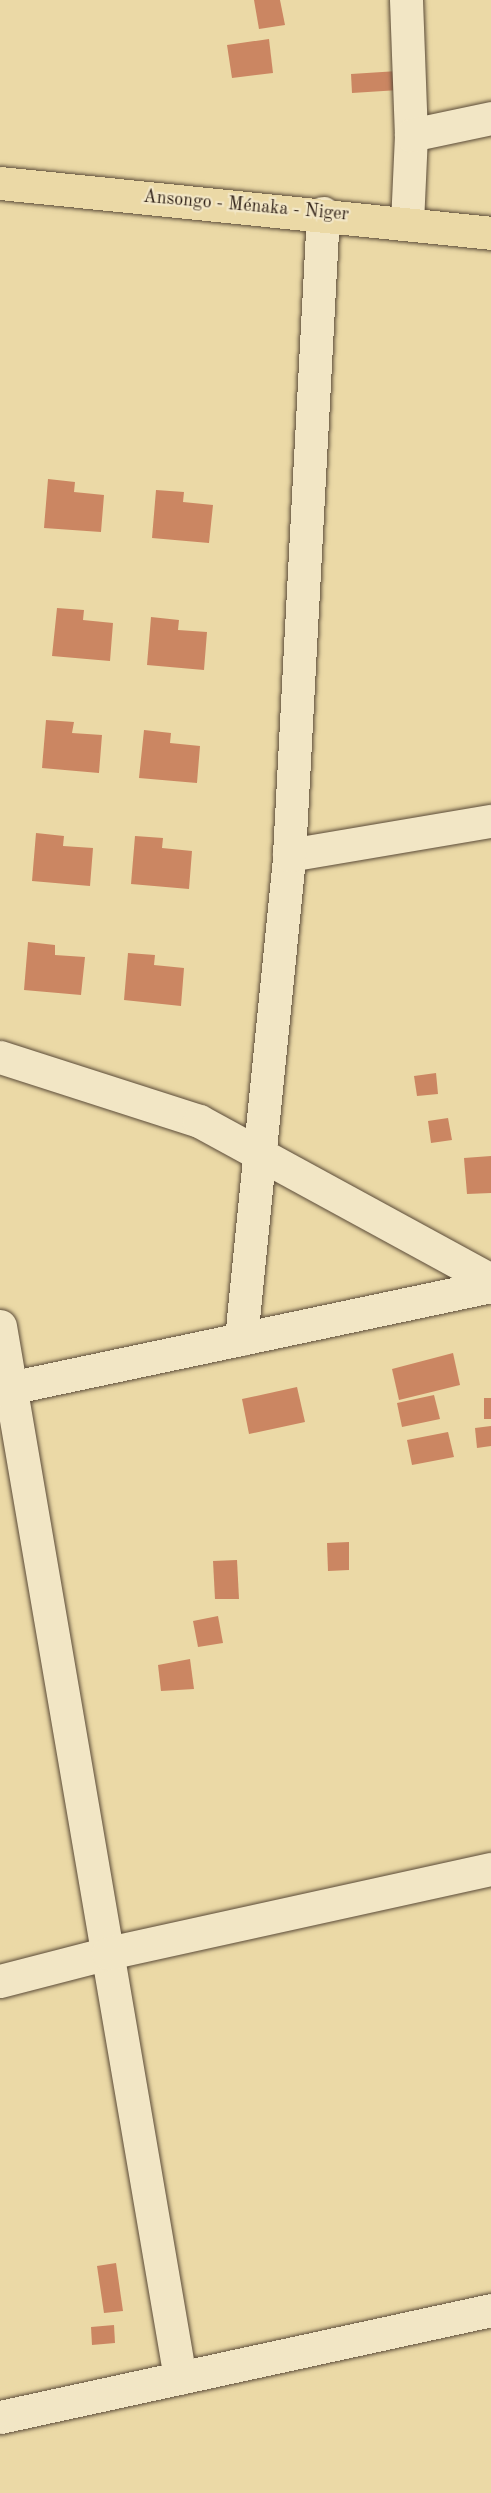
<!DOCTYPE html>
<meta charset="utf-8">
<style>
body{margin:0}
#map{position:relative;width:491px;height:2493px;overflow:hidden;background:#ebd9a6;font-family:"Old Standard TT",serif}
div>[style]{position:absolute}
.building>*{inset:0;background:#cb8662}
.roads{filter:drop-shadow(0 0 2px #5b4b38) drop-shadow(0 0 2px #5b4b38)}
.minor>*{height:33px;margin:-16.5px;padding:0 16.5px;transform-origin:16.5px;border-radius:16.5px;background:#f2e6c5}
.major>*{height:33px;margin:-16.5px;padding:0 16.5px;transform-origin:16.5px;border-radius:16.5px;background:#ebd9a6}
span{translate:-50% -50%;white-space:nowrap;text-align:center;line-height:1.15;-webkit-text-stroke:4.5px #f2e6c5;paint-order:stroke}
.street-label{font-size:18px;color:#2b1c13}
</style>
<div id="map">
<div class="building">
<i style="clip-path:polygon(254px 0,280px 0,285px 25px,259px 29px)"></i>
<i style="clip-path:polygon(269px 39px,273px 73px,232px 78px,227px 45px)"></i>
<i style="clip-path:polygon(398px 71px,399px 90px,352px 93px,351px 74px)"></i>
<i style="clip-path:polygon(48px 479px,75px 482px,74px 492px,104px 495px,101px 532px,44px 528px)"></i>
<i style="clip-path:polygon(156px 490px,184px 492px,183px 502px,213px 505px,209px 543px,152px 538px)"></i>
<i style="clip-path:polygon(57px 608px,84px 610px,83px 620px,113px 623px,110px 661px,52px 656px)"></i>
<i style="clip-path:polygon(151px 617px,179px 620px,178px 630px,207px 632px,204px 670px,147px 665px)"></i>
<i style="clip-path:polygon(46px 720px,74px 722px,72px 733px,102px 735px,99px 773px,42px 768px)"></i>
<i style="clip-path:polygon(144px 730px,171px 733px,170px 743px,200px 746px,197px 783px,139px 778px)"></i>
<i style="clip-path:polygon(36px 833px,64px 836px,63px 846px,93px 848px,90px 886px,32px 881px)"></i>
<i style="clip-path:polygon(135px 836px,163px 838px,162px 848px,192px 851px,189px 889px,131px 884px)"></i>
<i style="clip-path:polygon(28px 942px,55px 945px,55px 955px,85px 957px,81px 995px,24px 990px)"></i>
<i style="clip-path:polygon(128px 953px,155px 955px,154px 965px,184px 968px,181px 1006px,124px 1000px)"></i>
<i style="clip-path:polygon(436px 1073px,438px 1094px,417px 1096px,414px 1076px)"></i>
<i style="clip-path:polygon(448px 1118px,452px 1140px,431px 1143px,428px 1121px)"></i>
<i style="clip-path:polygon(491px 1156px,491px 1193px,467px 1194px,464px 1158px)"></i>
<i style="clip-path:polygon(453px 1353px,460px 1385px,399px 1400px,392px 1369px)"></i>
<i style="clip-path:polygon(297px 1387px,305px 1422px,249px 1434px,242px 1399px)"></i>
<i style="clip-path:polygon(434px 1395px,440px 1419px,402px 1427px,397px 1403px)"></i>
<i style="clip-path:polygon(484px 1398px,491px 1398px,491px 1419px,484px 1419px)"></i>
<i style="clip-path:polygon(491px 1426px,491px 1446px,477px 1448px,475px 1428px)"></i>
<i style="clip-path:polygon(448px 1432px,454px 1457px,412px 1465px,407px 1440px)"></i>
<i style="clip-path:polygon(349px 1542px,349px 1570px,328px 1571px,327px 1543px)"></i>
<i style="clip-path:polygon(237px 1560px,239px 1599px,215px 1599px,213px 1561px)"></i>
<i style="clip-path:polygon(218px 1616px,223px 1643px,198px 1647px,193px 1621px)"></i>
<i style="clip-path:polygon(190px 1659px,194px 1689px,161px 1691px,158px 1665px)"></i>
<i style="clip-path:polygon(116px 2263px,123px 2311px,104px 2313px,97px 2266px)"></i>
<i style="clip-path:polygon(114px 2325px,115px 2343px,92px 2345px,91px 2327px)"></i>
</div>
<div class="roads">
<div class="minor">
<i style="left:406px;top:0;width:135px;rotate:87.9deg"></i>
<i style="left:411px;top:135px;width:87px;rotate:92.6deg"></i>
<i style="left:411px;top:135px;width:82px;rotate:-12deg"></i>
<i style="left:289px;top:855px;width:205px;rotate:-9.6deg"></i>
<i style="left:0;top:1057px;width:209px;rotate:17.8deg"></i>
<i style="left:199px;top:1121px;width:332px;rotate:28.6deg"></i>
<i style="left:0;top:1326px;width:1067px;rotate:80.29deg"></i>
<i style="left:241px;top:1339px;width:486px;rotate:-84.3deg"></i>
<i style="left:289px;top:855px;width:643px;rotate:-86.97deg"></i>
<i style="left:0;top:1390px;width:502px;rotate:-11.96deg"></i>
<i style="left:0;top:1981px;width:112px;rotate:-14.5deg"></i>
<i style="left:108px;top:1953px;width:392px;rotate:-12.4deg"></i>
<i style="left:0;top:2417px;width:503px;rotate:-12.29deg"></i>
</div>
<div class="major">
<i style="left:0;top:183px;width:494px;rotate:5.8deg"></i>
</div>
</div>
<div class="street-label">
<span style="left:246px;top:206px;rotate:5deg">Ansongo - Ménaka - Niger</span>
</div>
</div>
